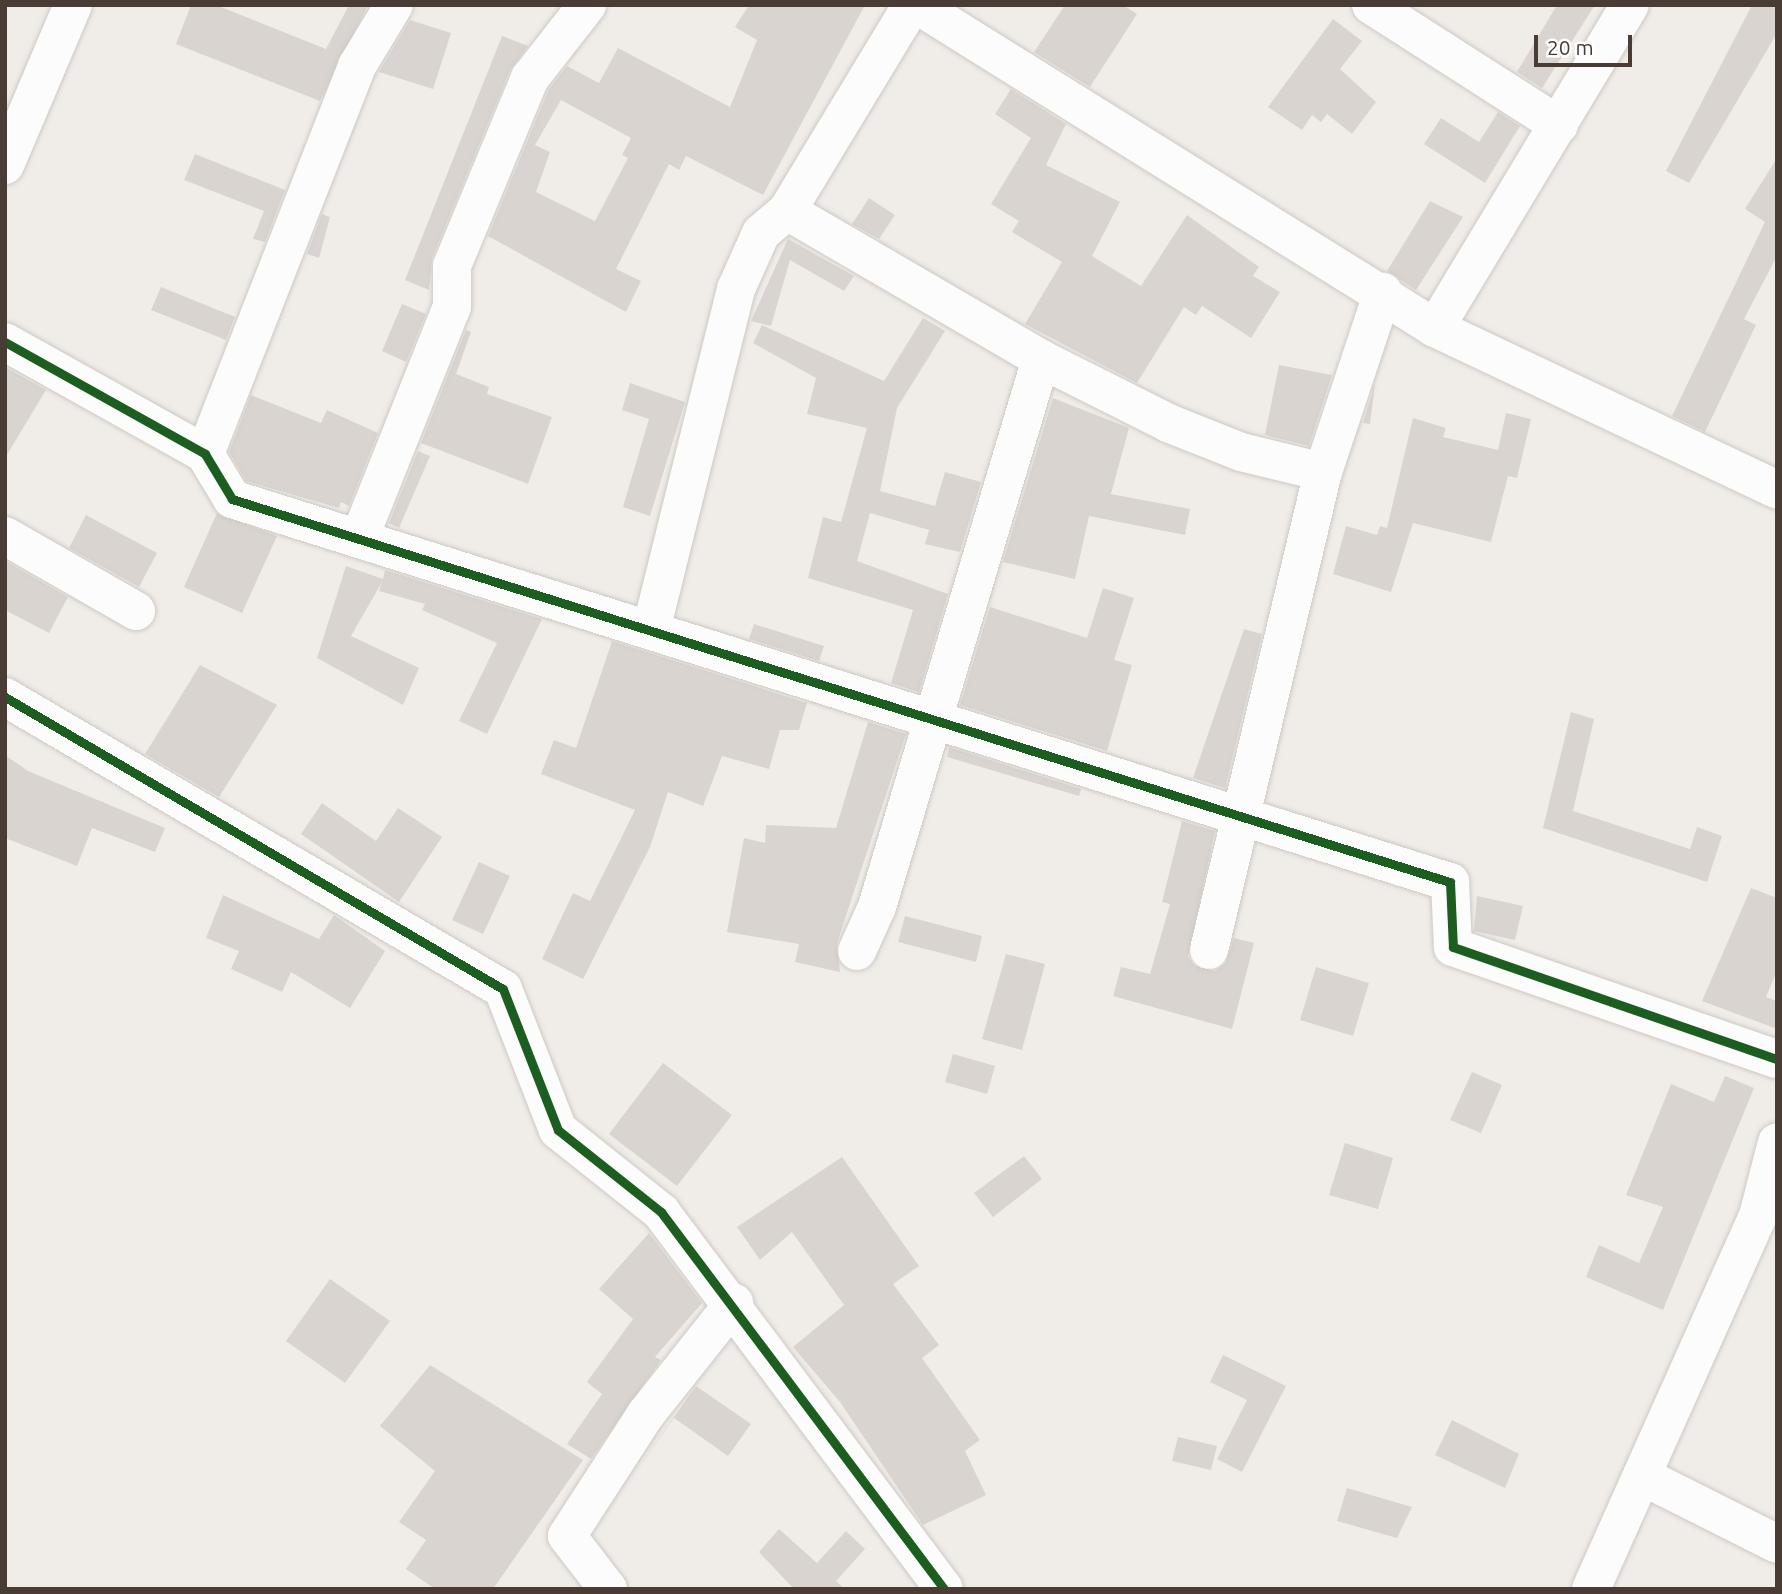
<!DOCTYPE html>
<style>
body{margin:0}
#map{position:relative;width:1782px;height:1594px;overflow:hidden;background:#f0ede8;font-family:Ubuntu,sans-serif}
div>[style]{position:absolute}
.building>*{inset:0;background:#d9d4cf}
.roads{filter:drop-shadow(0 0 2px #cdc9c4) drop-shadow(0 0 2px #cdc9c4)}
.minor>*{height:38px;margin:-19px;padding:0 19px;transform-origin:19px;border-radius:19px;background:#fdfcfc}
.cycleway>*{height:9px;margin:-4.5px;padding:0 4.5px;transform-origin:4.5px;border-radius:4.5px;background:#1b5e20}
span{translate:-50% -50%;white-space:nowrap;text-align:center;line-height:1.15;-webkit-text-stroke:5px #fff;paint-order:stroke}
.frame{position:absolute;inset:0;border:7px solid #483c34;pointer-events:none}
.scale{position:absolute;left:1534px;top:35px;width:98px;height:32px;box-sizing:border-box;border:4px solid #483c34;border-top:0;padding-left:9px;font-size:21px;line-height:24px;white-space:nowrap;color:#483c34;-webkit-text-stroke:5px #fff;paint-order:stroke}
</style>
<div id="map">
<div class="building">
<i style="clip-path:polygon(191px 5px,216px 5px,326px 49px,349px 5px,367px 7px,320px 101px,176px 44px)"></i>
<i style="clip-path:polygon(evenodd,749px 5px,865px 5px,763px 195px,686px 156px,679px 170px,669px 164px,616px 269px,641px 281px,626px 312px,488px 236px,549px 89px,567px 66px,599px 83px,618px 48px,730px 107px,757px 40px,735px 27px,749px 5px,561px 100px,631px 138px,622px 155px,628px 158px,595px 221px,536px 192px,550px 152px,535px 145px,561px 100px)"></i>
<i style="clip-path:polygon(1065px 5px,1123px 5px,1137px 14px,1090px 87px,1034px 52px)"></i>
<i style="clip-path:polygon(1557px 5px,1595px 5px,1542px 88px,1517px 72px)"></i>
<i style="clip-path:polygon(1752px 5px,1777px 5px,1777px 33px,1689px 183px,1666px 171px)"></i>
<i style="clip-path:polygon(1333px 19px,1362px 41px,1340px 69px,1376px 102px,1352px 134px,1327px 114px,1321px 122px,1312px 115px,1302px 130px,1268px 107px)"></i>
<i style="clip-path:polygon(410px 20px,451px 33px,433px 89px,379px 72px)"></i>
<i style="clip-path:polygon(502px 36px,528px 46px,510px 70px,432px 258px,429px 290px,405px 280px)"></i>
<i style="clip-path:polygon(1011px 89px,1066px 124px,1046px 165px,1120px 202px,1092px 256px,1141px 286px,1187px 215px,1259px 267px,1253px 276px,1280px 292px,1251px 338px,1202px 306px,1196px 315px,1184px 307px,1137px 383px,1025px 324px,1062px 262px,1012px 232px,1019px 221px,991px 204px,1031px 138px,995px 114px)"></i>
<i style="clip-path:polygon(1498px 112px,1520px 126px,1485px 183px,1424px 144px,1441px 118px,1479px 142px)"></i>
<i style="clip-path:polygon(195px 154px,285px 190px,265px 242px,253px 239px,264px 211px,184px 180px)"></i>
<i style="clip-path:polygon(1777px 158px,1777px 256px,1744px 319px,1756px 325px,1705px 432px,1672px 416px,1765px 222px,1745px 209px)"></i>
<i style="clip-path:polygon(869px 198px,895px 215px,879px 239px,852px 224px)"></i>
<i style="clip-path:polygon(1430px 201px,1463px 217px,1416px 290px,1387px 271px)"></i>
<i style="clip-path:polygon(322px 214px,330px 217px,319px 258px,307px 254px)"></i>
<i style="clip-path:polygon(788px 239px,854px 276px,844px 291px,790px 260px,771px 326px,751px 321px)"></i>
<i style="clip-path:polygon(161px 287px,235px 317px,226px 340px,151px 310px)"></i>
<i style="clip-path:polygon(402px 304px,426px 314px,406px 362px,382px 351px)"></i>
<i style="clip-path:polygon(923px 318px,945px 331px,897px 408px,880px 491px,935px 506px,945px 472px,981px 482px,960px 552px,925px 544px,929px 530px,870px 513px,857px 561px,948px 594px,919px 692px,891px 683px,913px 610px,808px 578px,823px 517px,841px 522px,867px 428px,807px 414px,816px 378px,753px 343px,762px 325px,884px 381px)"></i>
<i style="clip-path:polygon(466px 330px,471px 332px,456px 374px,489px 387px,487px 394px,552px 417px,528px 484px,421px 443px)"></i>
<i style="clip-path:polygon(1279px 365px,1332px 375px,1309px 446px,1265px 435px)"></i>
<i style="clip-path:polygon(5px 367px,46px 390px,5px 458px)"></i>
<i style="clip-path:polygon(630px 383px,685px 402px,650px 516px,623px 507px,649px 419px,622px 410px)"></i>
<i style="clip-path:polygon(1375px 384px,1370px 424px,1363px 423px)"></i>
<i style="clip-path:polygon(251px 395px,321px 423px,327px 410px,378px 433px,349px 506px,341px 502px,339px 508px,246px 481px,229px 452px)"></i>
<i style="clip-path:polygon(1053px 398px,1129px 428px,1111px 494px,1190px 509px,1185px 535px,1089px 516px,1075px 579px,1003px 562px)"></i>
<i style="clip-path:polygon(1506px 413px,1531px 419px,1517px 478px,1508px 476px,1491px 542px,1413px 523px,1391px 592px,1333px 574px,1346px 526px,1377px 535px,1380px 526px,1387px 528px,1413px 418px,1446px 428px,1443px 437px,1498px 450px)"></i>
<i style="clip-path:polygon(418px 451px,430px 456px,399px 528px,389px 523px)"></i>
<i style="clip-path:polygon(217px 513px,277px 536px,242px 613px,184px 587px)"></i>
<i style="clip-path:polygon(86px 515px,157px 553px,139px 587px,69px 548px)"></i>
<i style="clip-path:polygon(5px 561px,68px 597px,49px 633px,5px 610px)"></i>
<i style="clip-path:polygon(346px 566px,383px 579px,385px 570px,542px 619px,487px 734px,459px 721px,497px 643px,422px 610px,425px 604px,379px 591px,382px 582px,351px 636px,419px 668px,403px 705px,317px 658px)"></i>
<i style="clip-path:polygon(1103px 588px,1134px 598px,1114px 660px,1132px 665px,1107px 751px,960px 705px,990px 607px,1087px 638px)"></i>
<i style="clip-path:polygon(754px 624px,824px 646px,819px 661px,749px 639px)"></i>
<i style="clip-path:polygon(1244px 629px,1262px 634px,1225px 788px,1193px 778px)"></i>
<i style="clip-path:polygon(612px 641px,807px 703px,799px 730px,780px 730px,769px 769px,722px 756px,703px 806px,668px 792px,650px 847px,583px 979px,542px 959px,573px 893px,590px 901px,635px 810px,541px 774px,554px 740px,576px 748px)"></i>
<i style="clip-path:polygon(200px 665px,277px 705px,219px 797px,145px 754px)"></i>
<i style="clip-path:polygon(1571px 712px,1594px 719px,1573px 811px,1690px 849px,1697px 827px,1722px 836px,1707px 882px,1543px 828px)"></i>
<i style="clip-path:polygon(868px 722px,906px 734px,837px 943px,840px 972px,795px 962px,799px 944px,727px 932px,744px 838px,765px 843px,766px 825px,836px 828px)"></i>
<i style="clip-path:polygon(949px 747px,1081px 789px,1079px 796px,947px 757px)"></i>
<i style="clip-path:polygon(5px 755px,28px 771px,165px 828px,155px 852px,92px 828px,77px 866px,5px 838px)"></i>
<i style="clip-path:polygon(322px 803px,376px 841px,398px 808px,442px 837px,399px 902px,301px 834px)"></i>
<i style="clip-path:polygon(1182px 821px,1215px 831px,1188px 957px,1195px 966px,1215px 971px,1225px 964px,1234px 938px,1254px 943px,1232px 1029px,1113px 996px,1121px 967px,1150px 974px,1170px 904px,1162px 902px)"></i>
<i style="clip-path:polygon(479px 862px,510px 876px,483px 934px,452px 920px)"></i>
<i style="clip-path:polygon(1751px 888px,1777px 898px,1777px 971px,1766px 997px,1777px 1001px,1777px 1029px,1702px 1001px)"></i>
<i style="clip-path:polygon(223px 895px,319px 939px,334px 915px,385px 951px,350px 1008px,291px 972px,282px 992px,231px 969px,239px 951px,206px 938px)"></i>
<i style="clip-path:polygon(1477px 896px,1523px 906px,1515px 940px,1474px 931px)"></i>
<i style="clip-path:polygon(905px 916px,982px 936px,976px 962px,898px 942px)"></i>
<i style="clip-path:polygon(1006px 954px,1045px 964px,1022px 1050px,982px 1039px)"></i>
<i style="clip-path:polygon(1316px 967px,1369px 983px,1353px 1036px,1300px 1020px)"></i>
<i style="clip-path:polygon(953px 1054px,995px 1066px,987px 1094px,945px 1082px)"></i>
<i style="clip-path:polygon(663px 1063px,732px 1115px,677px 1186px,609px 1134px)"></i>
<i style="clip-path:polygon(1472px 1072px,1502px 1085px,1481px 1133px,1450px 1120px)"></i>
<i style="clip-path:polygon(1725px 1076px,1754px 1088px,1663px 1310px,1586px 1277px,1599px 1245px,1639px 1263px,1663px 1207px,1626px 1195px,1671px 1084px,1714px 1102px)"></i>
<i style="clip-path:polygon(1345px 1143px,1393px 1158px,1378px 1209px,1329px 1195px)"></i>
<i style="clip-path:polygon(1024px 1156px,1042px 1179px,993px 1217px,974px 1193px)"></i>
<i style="clip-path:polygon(842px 1157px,919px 1266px,893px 1284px,939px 1345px,922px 1358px,980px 1440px,965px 1451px,986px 1495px,923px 1525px,840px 1402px,793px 1347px,844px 1305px,792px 1232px,760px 1260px,737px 1227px)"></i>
<i style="clip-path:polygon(649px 1233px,702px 1303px,655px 1357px,661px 1360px,591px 1459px,567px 1444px,602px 1394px,587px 1382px,633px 1319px,599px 1289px)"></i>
<i style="clip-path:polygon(330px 1279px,390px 1321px,345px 1383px,286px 1341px)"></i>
<i style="clip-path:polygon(1223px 1355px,1286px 1386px,1242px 1472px,1217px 1459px,1247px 1400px,1210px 1382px)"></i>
<i style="clip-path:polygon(430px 1365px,583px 1460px,493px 1589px,435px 1589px,406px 1569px,426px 1540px,399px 1522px,435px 1471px,380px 1426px)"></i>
<i style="clip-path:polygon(696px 1386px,751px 1424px,728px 1456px,674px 1418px,628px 1482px)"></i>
<i style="clip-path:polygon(1452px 1420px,1519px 1454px,1505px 1488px,1435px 1455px)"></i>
<i style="clip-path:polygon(1178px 1437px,1217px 1446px,1211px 1470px,1172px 1461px)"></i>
<i style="clip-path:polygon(1347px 1488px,1412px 1507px,1397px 1538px,1337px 1521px)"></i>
<i style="clip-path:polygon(779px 1529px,817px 1563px,846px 1531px,865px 1549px,836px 1581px,845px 1589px,794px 1589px,759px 1552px)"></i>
</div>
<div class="roads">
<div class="minor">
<i style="left:917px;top:5px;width:610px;rotate:31.95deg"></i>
<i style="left:1435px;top:328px;width:378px;rotate:25.3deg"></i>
<i style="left:1371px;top:5px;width:223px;rotate:32.6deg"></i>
<i style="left:5px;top:165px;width:174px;rotate:-67deg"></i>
<i style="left:787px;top:211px;width:294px;rotate:30.2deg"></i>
<i style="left:1041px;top:359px;width:142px;rotate:26.7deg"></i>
<i style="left:1168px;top:423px;width:79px;rotate:21.7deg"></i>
<i style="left:1241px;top:452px;width:84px;rotate:13.7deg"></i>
<i style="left:1435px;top:328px;width:377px;rotate:-58.9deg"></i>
<i style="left:5px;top:342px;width:229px;rotate:29.2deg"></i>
<i style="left:205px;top:454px;width:52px;rotate:59deg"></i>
<i style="left:232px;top:499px;width:1277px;rotate:17.46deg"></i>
<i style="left:1450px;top:882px;width:65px;rotate:87.4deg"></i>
<i style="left:1453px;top:947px;width:343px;rotate:19.1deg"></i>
<i style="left:205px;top:454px;width:417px;rotate:-68.6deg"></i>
<i style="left:357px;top:66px;width:71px;rotate:-58.8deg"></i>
<i style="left:5px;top:536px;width:151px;rotate:29.8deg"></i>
<i style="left:359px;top:539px;width:250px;rotate:-68.2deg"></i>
<i style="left:452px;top:307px;width:41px;rotate:-90deg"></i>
<i style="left:452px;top:266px;width:204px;rotate:-67.5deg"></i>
<i style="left:530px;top:78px;width:93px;rotate:-52deg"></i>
<i style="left:651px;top:630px;width:351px;rotate:-76deg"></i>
<i style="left:736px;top:289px;width:61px;rotate:-65.9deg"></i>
<i style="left:761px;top:233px;width:34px;rotate:-40deg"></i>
<i style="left:787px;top:211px;width:241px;rotate:-58.8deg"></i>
<i style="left:5px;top:697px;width:577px;rotate:30.39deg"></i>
<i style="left:503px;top:989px;width:151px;rotate:68.7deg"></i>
<i style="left:558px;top:1130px;width:132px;rotate:38.5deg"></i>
<i style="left:661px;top:1212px;width:471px;rotate:53.1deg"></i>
<i style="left:1209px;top:950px;width:491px;rotate:-76.6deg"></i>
<i style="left:1323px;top:472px;width:190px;rotate:-71.6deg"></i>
<i style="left:857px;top:951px;width:48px;rotate:-65.6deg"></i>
<i style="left:877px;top:907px;width:572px;rotate:-73.34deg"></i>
<i style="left:1642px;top:1476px;width:151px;rotate:26.7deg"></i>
<i style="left:608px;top:1589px;width:67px;rotate:-127.7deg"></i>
<i style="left:567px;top:1536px;width:145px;rotate:-57.1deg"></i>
<i style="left:646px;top:1414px;width:142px;rotate:-51.6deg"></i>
<i style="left:1591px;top:1589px;width:409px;rotate:-65.9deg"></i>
<i style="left:1758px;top:1216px;width:76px;rotate:-75.6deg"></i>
</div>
</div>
<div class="cycleway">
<i style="left:5px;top:342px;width:229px;rotate:29.2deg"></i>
<i style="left:205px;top:454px;width:52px;rotate:59deg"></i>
<i style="left:232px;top:499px;width:1277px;rotate:17.46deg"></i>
<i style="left:1450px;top:882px;width:65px;rotate:87.4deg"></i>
<i style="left:1453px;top:947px;width:343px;rotate:19.1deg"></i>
<i style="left:5px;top:697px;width:577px;rotate:30.39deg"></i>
<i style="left:503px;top:989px;width:151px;rotate:68.7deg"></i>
<i style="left:558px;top:1130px;width:132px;rotate:38.5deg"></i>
<i style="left:661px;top:1212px;width:471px;rotate:53.1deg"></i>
</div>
<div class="frame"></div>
<div class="scale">20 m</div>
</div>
